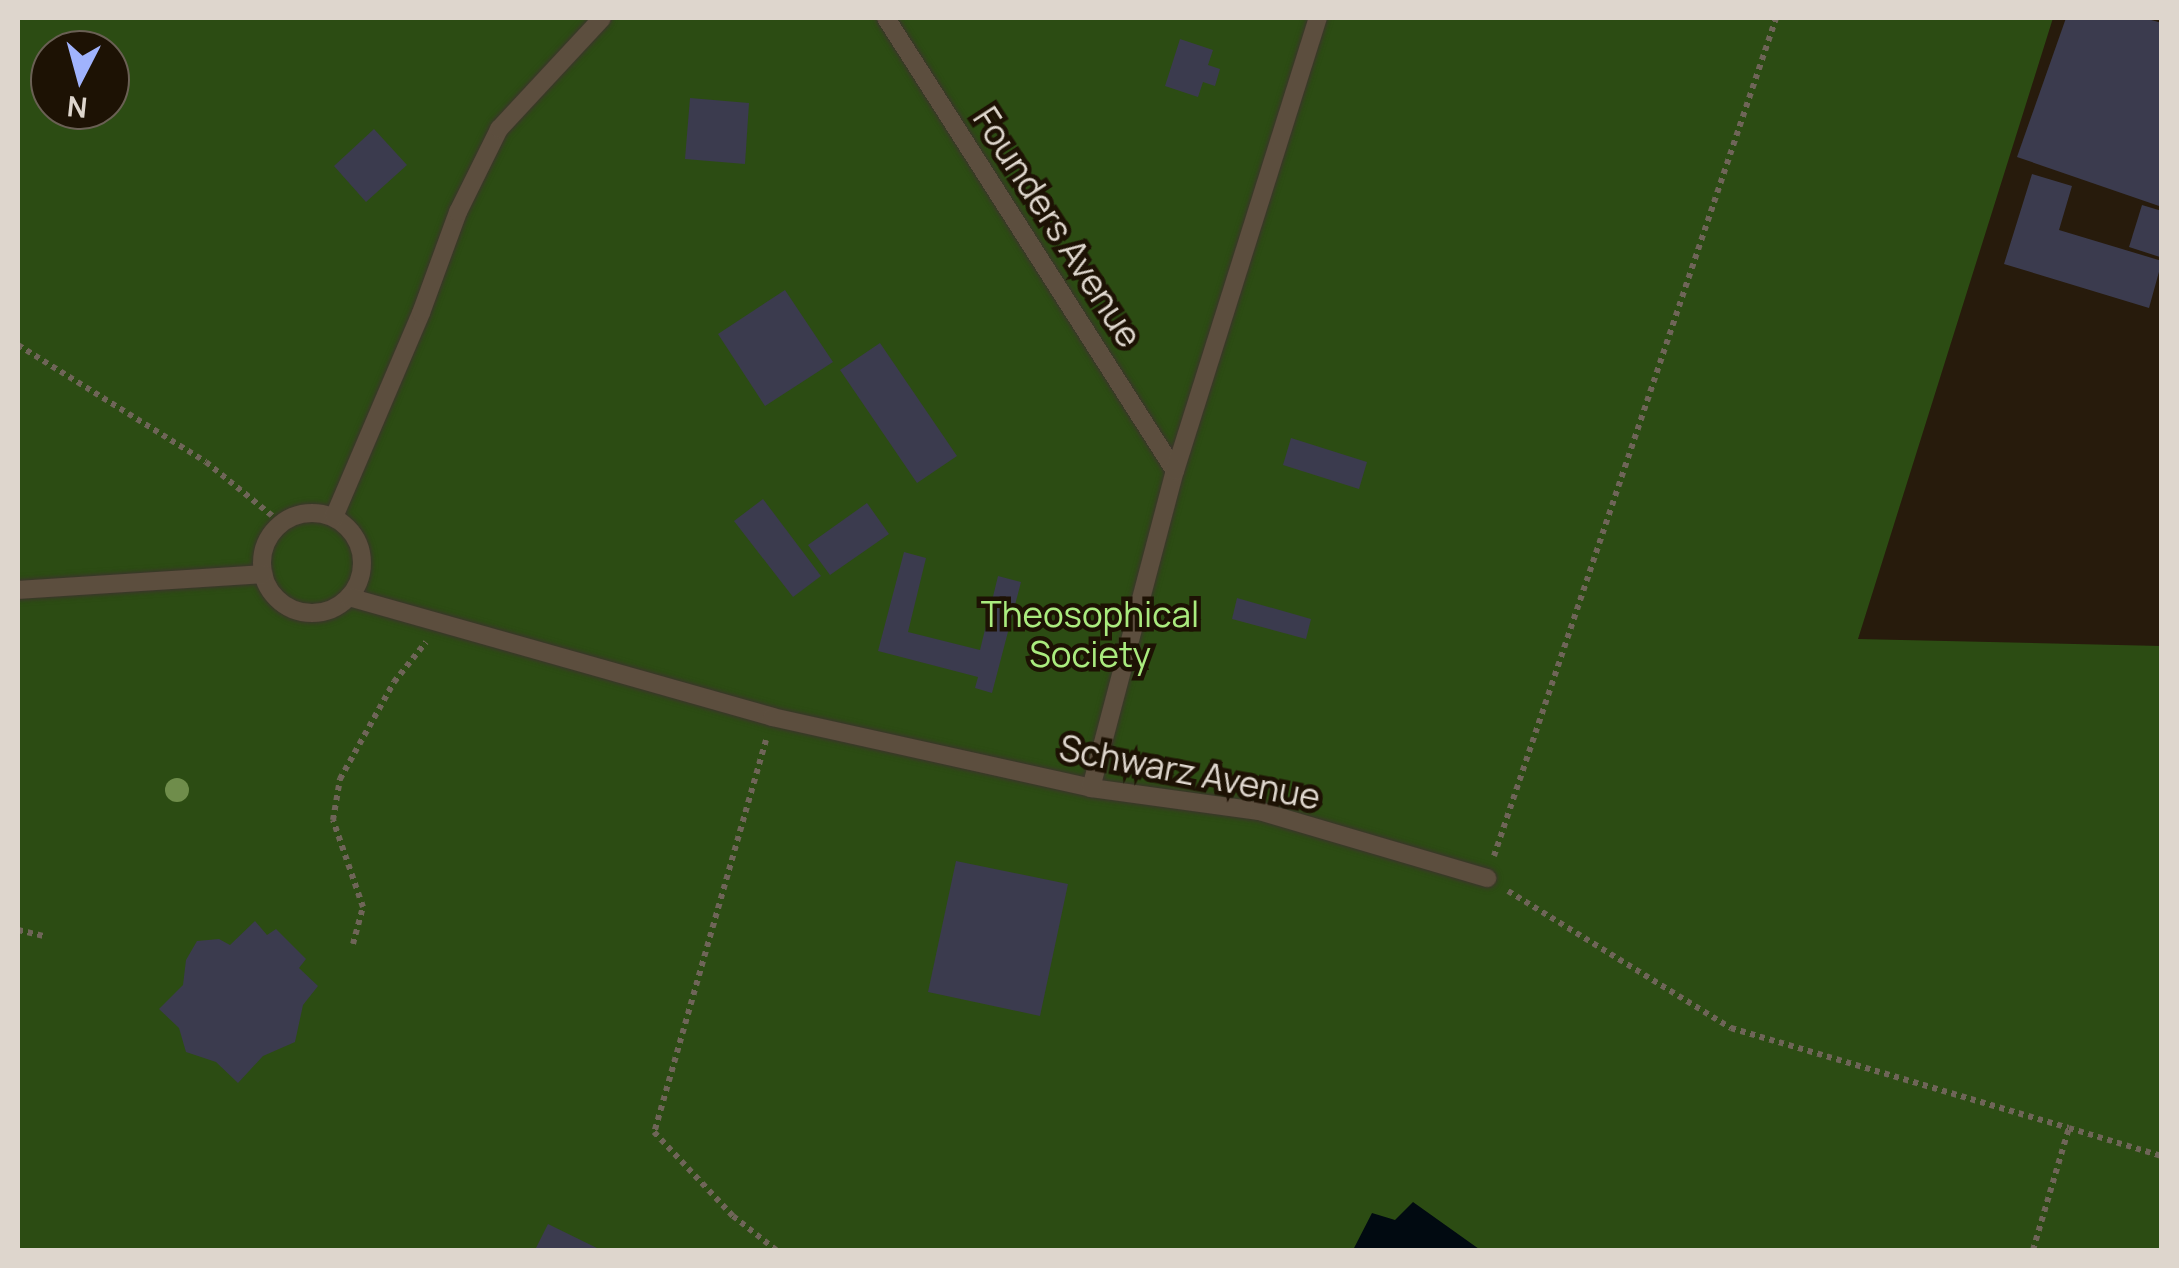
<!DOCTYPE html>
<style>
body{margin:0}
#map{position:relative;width:2179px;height:1268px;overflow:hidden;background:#271b0c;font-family:Manrope,sans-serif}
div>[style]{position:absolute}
.green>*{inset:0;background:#2c4c13}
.water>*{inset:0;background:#010a11}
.building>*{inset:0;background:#3b3b4e}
.path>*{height:6px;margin-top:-3px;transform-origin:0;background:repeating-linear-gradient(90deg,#6f6558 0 5px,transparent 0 10px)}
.roads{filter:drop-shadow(0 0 2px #3d342d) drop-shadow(0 0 2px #3d342d)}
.lane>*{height:18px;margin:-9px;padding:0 9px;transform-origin:9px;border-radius:9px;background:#5c4e3e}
.lane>.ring{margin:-9px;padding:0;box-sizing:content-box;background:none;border:18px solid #5c4e3e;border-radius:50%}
.trees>*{width:24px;height:24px;margin:-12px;border-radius:50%;background:#6f8d4b}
span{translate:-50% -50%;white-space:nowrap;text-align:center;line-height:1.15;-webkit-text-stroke:9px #1d1204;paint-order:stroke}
.street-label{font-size:35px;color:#ded6cd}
.park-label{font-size:35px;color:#aaeb7e}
.frame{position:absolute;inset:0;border:20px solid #ded6cd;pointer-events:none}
.north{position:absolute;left:30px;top:30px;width:100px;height:100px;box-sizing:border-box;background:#1d1204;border:2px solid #6a6054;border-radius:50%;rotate:186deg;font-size:28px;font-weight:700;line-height:40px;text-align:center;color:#ded6cd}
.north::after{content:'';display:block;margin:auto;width:35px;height:45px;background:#a0b3fd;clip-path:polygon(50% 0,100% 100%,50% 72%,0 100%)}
</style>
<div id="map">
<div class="green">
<i style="clip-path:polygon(evenodd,18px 18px,2053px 18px,1858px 639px,2161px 646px,2161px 1250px,18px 1250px,18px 18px,50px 50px,110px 50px,110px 110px,50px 110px,50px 50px)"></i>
</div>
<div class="water">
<i style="clip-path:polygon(1413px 1202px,1479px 1249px,1479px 1250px,1353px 1250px,1372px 1213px,1395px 1220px)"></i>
</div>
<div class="building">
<i style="clip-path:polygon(2066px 18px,2144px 18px,2162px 23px,2162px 207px,2017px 157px)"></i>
<i style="clip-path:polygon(1180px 39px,1213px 50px,1208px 65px,1220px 69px,1215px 86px,1203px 82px,1198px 97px,1165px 86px)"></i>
<i style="clip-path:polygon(690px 98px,749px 103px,745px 164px,685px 159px)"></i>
<i style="clip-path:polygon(374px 129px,407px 165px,366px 202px,334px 166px)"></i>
<i style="clip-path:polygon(2032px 174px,2072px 186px,2059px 230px,2162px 261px,2149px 308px,2004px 264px)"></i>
<i style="clip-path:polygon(2142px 205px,2162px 211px,2160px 257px,2129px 247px)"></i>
<i style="clip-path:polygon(785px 290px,833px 362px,765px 406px,718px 334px)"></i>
<i style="clip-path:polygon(880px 343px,957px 456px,917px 483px,840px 370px)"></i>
<i style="clip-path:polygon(1291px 438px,1367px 462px,1359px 489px,1283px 465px)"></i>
<i style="clip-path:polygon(763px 499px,821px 576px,793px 597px,734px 521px)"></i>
<i style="clip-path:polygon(867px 503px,889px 534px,830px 575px,808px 545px)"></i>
<i style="clip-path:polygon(904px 552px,926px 558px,908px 632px,980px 650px,998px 576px,1021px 582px,992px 693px,975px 688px,978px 677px,878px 651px)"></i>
<i style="clip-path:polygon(1237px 598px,1311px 619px,1306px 639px,1232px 619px)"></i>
<i style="clip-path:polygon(956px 861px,1068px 884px,1040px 1016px,928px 992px)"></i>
<i style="clip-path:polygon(255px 921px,267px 935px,276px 929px,306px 959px,299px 968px,318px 986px,303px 1005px,295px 1042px,263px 1056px,238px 1083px,216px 1062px,186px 1052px,179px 1028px,159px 1009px,183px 985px,186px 960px,197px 941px,219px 939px,230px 945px)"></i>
<i style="clip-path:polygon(548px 1224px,601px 1250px,535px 1250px)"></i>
</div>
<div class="path">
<i style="left:18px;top:345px;width:221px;rotate:31.9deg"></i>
<i style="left:206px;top:462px;width:97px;rotate:39.1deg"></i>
<i style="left:766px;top:740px;width:408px;rotate:105.9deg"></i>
<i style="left:654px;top:1132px;width:115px;rotate:46.8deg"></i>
<i style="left:733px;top:1216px;width:55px;rotate:38.3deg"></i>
<i style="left:1494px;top:856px;width:884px;rotate:-71.4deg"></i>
<i style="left:1508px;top:891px;width:262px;rotate:31.6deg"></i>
<i style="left:1731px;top:1028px;width:352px;rotate:16.5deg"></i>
<i style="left:18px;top:930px;width:28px;rotate:13deg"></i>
<i style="left:353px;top:944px;width:38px;rotate:-75deg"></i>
<i style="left:363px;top:907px;width:92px;rotate:-109deg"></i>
<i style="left:333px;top:820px;width:42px;rotate:-80.3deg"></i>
<i style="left:340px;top:779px;width:111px;rotate:-60.9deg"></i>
<i style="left:394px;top:682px;width:51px;rotate:-51.3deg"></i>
<i style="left:2033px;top:1250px;width:127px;rotate:-73.6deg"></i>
<i style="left:2069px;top:1128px;width:97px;rotate:16.8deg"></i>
</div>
<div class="roads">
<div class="lane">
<i style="left:886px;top:18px;width:537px;rotate:57.46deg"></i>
<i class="ring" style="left:262px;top:513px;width:82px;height:82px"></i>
<i style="left:334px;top:517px;width:222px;rotate:-66.9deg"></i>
<i style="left:421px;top:313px;width:108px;rotate:-69.9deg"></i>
<i style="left:458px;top:212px;width:93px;rotate:-63.7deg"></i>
<i style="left:499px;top:129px;width:151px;rotate:-47.1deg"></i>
<i style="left:18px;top:590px;width:246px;rotate:-3.7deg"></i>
<i style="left:349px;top:597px;width:440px;rotate:15.8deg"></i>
<i style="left:772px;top:717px;width:327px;rotate:12.5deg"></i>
<i style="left:1091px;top:788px;width:170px;rotate:7.8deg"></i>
<i style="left:1259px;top:811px;width:238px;rotate:16.4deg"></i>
<i style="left:1091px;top:788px;width:328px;rotate:-75.2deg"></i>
<i style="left:1175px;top:471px;width:475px;rotate:-72.5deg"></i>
</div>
</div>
<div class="trees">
<i style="left:177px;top:790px"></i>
</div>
<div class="street-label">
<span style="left:1058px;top:227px;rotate:57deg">Founders Avenue</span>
<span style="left:1190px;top:772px;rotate:11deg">Schwarz Avenue</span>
</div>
<div class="park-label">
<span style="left:1090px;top:634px">Theosophical<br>Society</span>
</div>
<div class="frame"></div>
<div class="north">N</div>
</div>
